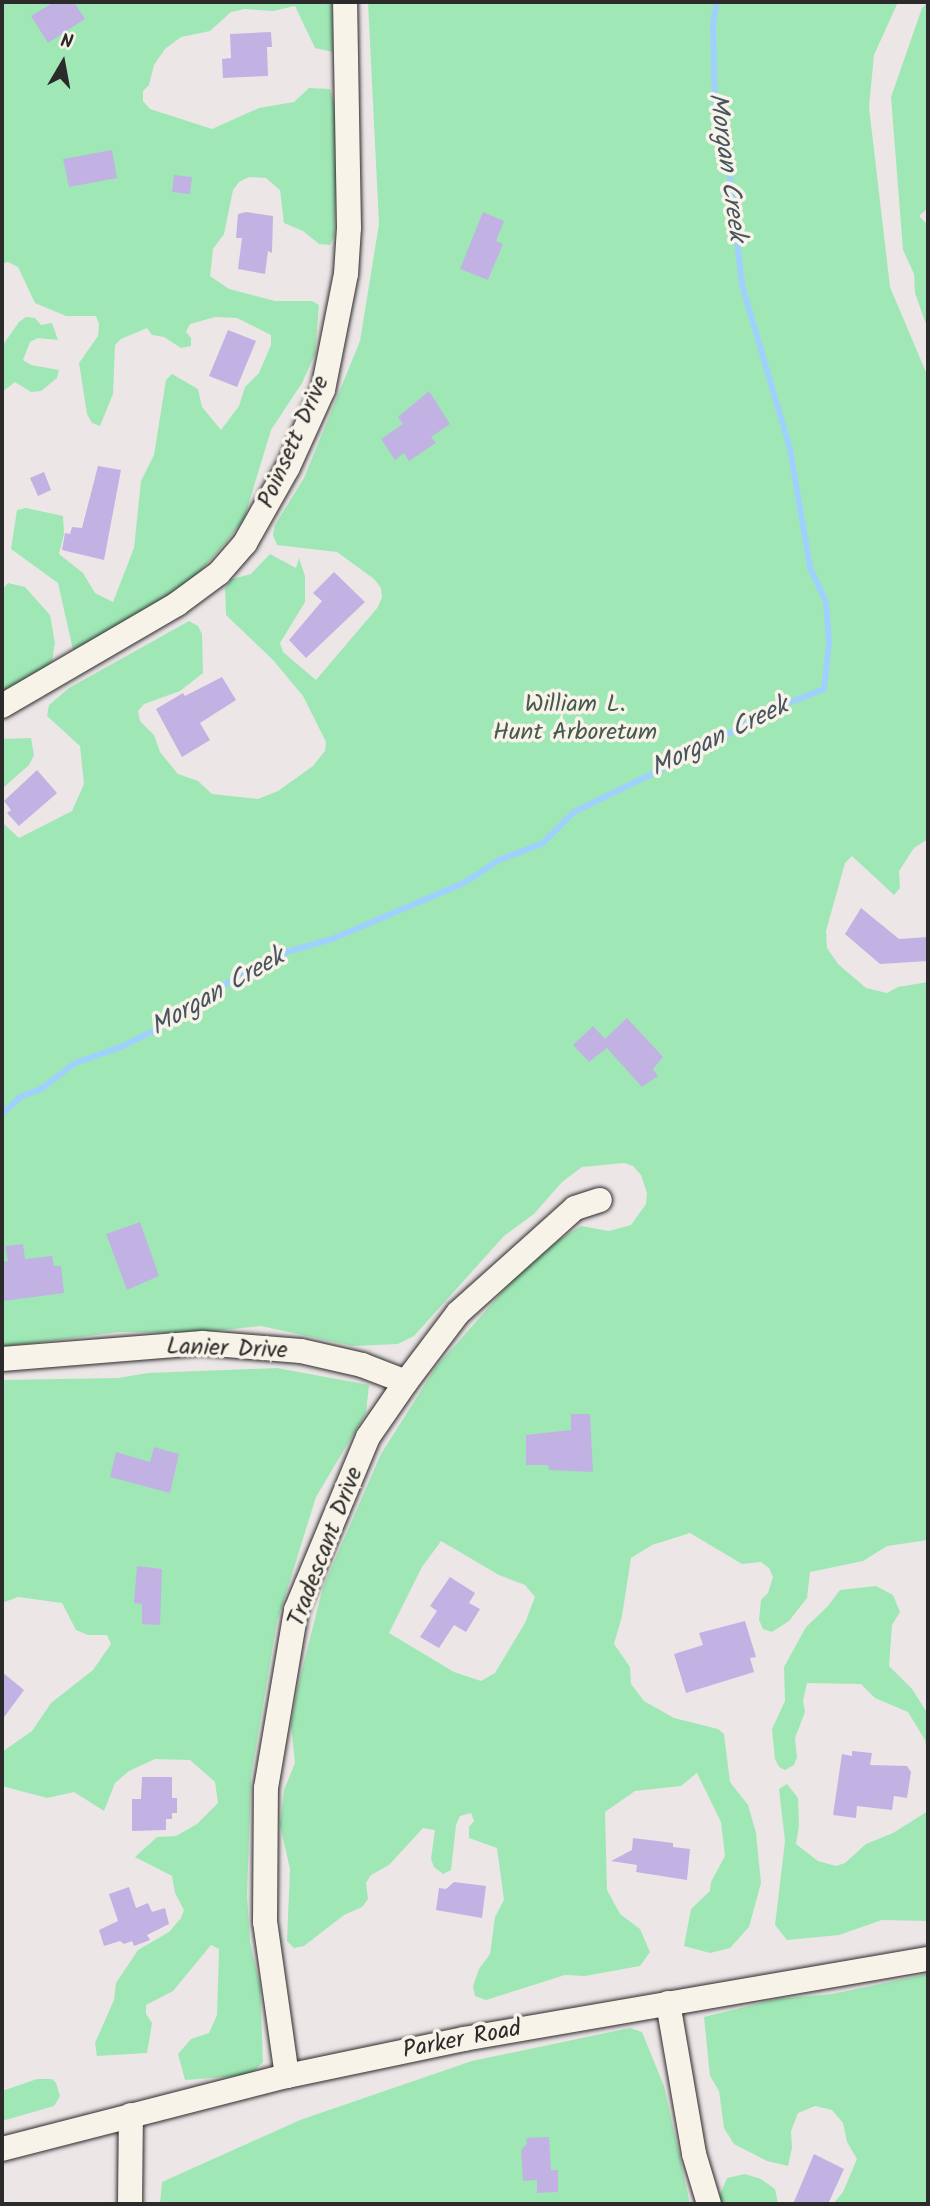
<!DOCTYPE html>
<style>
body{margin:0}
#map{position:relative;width:930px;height:2206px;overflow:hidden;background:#ece6e7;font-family:Kalam,sans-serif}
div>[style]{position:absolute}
.green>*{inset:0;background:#9fe8b6}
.stream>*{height:6px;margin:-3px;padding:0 3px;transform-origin:3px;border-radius:3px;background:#9fd1fc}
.building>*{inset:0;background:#c1b2e3}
.roads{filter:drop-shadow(0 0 2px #2b2b2b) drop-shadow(0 0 2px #2b2b2b)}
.minor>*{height:24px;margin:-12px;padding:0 12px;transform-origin:12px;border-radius:12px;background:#f7f3e8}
span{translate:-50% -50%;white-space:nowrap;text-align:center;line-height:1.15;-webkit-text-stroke:7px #f7f3e8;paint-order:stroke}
.street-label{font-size:24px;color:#2b2b2b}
.park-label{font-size:24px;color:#485a4e}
.water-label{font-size:26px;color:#48545f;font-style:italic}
.frame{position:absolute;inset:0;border:4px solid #2b2b2b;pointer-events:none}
.north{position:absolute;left:28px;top:28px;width:70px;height:70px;-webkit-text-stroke:5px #f7f3e8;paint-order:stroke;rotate:10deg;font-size:19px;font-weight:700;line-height:28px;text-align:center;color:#2b2b2b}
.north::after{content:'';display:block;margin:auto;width:24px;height:32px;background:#2b2b2b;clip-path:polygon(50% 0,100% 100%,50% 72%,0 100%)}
</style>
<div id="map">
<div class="green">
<i style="clip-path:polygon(2px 2px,332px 2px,333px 52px,315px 48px,295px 6px,273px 11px,245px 9px,231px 12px,210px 31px,181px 37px,165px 49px,154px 65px,149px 85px,143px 91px,143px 101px,150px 109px,212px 129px,259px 108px,294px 102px,309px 88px,330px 89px,338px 117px,334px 237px,330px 245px,319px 244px,303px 231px,284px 223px,280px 190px,266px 178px,249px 177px,239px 182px,233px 190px,224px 234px,213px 249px,210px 276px,229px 289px,275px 301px,312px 301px,319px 305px,315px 354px,302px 383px,271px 430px,244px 519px,227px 541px,195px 577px,124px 625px,73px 650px,58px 583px,11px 549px,17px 510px,26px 508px,63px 516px,64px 534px,59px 554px,83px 573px,95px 593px,113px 602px,134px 548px,141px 481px,154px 455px,166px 380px,172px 374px,198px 389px,202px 407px,221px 430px,239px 406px,245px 387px,259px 373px,271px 345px,271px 335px,237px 318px,215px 317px,190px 324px,186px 332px,191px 338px,191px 346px,181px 348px,164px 337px,152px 335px,147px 328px,121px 339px,115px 345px,113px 394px,100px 426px,92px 423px,87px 414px,79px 363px,98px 336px,99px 324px,96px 316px,66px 316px,35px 303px,18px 267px,8px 262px,2px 264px)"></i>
<i style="clip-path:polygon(evenodd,368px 2px,898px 2px,874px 55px,869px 107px,890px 287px,928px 377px,928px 839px,914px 848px,899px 871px,900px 888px,894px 895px,852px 856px,845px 863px,826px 931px,827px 948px,838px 964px,866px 988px,887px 993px,898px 987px,928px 982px,928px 1540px,887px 1546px,863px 1561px,810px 1572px,807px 1598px,789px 1621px,772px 1632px,763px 1629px,759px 1620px,761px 1600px,768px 1593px,773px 1577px,769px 1568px,761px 1562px,742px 1564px,690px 1533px,652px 1545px,631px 1558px,622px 1616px,614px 1644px,630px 1667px,631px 1684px,644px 1701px,674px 1718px,718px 1729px,724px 1734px,730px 1782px,748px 1805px,756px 1833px,761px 1883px,749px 1927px,730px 1948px,710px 1953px,684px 1946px,691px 1909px,710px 1891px,711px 1882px,725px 1856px,721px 1822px,697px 1773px,681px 1786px,635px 1791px,605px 1812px,607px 1890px,620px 1914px,640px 1929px,650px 1952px,640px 1966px,585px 1976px,565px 1975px,486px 2000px,475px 1996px,473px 1986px,479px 1969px,490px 1954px,495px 1917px,504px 1900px,497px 1848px,469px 1838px,469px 1827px,474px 1821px,471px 1813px,460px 1816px,456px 1825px,451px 1870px,443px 1874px,434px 1867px,431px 1859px,435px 1830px,423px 1828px,389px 1865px,371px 1875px,366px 1883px,368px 1899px,362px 1907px,344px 1915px,304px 1946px,294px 1948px,287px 1941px,290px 1869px,280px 1825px,284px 1790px,295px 1763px,291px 1725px,298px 1686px,323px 1587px,381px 1454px,436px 1367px,534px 1256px,581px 1226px,609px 1231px,631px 1225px,646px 1204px,647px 1193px,641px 1175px,633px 1166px,624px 1163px,582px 1167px,562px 1182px,534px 1214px,504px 1236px,414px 1336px,398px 1344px,353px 1346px,261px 1326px,196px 1333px,120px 1332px,2px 1347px,2px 822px,19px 838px,72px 811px,84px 784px,80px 746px,47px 716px,49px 705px,69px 688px,189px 621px,198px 626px,202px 634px,203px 673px,180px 691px,144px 704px,138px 711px,140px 721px,154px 735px,160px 752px,178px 774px,198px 781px,212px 794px,258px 799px,278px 791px,313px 766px,325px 751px,326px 742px,303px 696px,273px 660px,226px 615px,225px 588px,232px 579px,251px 574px,270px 554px,296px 568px,299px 558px,305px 576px,305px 602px,280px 643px,283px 652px,316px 680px,378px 607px,382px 597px,381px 588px,374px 579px,337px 552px,277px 545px,273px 535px,275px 525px,304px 478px,360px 341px,379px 224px,368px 2px,441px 1541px,499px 1575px,525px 1585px,535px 1597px,525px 1623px,495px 1673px,481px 1681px,454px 1672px,389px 1633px,422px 1567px,441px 1541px)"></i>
<i style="clip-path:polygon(928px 2px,928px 208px,919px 216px,928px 225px,928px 330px,915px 293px,914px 274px,903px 250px,891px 97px,922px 8px)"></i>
<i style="clip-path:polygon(26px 317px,35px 318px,41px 325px,52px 323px,58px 340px,38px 338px,30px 342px,23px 360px,31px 365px,59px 370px,57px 378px,41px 391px,31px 392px,15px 382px,2px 392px,2px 346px,19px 322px)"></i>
<i style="clip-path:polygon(8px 583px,25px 587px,50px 615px,55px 643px,52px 661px,39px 674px,2px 691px,2px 590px)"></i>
<i style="clip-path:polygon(31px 738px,34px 755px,29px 765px,2px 789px,2px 739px)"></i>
<i style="clip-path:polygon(277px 1368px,369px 1385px,366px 1413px,316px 1497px,277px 1622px,251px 1777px,247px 1895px,250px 1942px,260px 1986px,263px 2062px,250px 2075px,185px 2080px,178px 2054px,191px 2039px,209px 2033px,217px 2015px,219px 1949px,211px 1945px,173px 1991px,146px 2005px,146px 2014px,152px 2023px,147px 2053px,97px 2056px,95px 2043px,114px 2000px,116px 1983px,138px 1950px,169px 1932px,181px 1918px,184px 1910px,175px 1893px,172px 1876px,135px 1857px,157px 1837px,176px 1836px,197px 1824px,218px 1803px,215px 1782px,190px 1760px,155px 1759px,129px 1771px,115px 1783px,104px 1811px,74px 1792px,47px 1798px,2px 1786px,2px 1752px,32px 1731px,51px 1703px,93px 1670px,111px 1644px,107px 1635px,88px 1635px,76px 1630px,62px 1603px,18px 1597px,2px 1603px,2px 1380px,118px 1378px,148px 1373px)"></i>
<i style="clip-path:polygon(876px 1586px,893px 1595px,900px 1612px,892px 1625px,889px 1666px,912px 1689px,928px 1714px,928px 1759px,925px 1740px,908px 1712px,875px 1698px,861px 1684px,807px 1683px,803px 1701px,805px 1712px,795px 1738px,797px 1757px,794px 1765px,785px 1770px,779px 1767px,775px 1759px,772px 1729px,785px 1701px,784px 1667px,806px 1627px,828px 1606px,840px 1590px)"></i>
<i style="clip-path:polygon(787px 1784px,798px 1798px,799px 1826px,796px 1844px,818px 1861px,836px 1866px,845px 1863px,866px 1844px,893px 1833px,928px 1811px,928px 1921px,882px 1920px,839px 1935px,787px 1940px,775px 1925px,785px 1841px,779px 1789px)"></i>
<i style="clip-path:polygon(928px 1974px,928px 2204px,833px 2204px,843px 2192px,857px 2159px,847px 2142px,843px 2123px,832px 2110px,815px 2106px,798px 2113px,791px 2131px,792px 2148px,788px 2166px,767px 2161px,734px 2144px,724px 2128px,719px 2091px,710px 2076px,704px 2017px,777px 1999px,832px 1994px)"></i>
<i style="clip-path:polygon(630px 2028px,642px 2032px,664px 2086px,690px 2204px,160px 2204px,162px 2182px,300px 2120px,472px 2061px)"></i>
<i style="clip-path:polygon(37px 2079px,52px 2079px,56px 2083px,60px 2096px,54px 2106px,2px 2121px,2px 2091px)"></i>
<i style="clip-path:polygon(745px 2174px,761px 2179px,775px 2189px,778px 2204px,716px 2204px,727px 2178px)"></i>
</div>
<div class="stream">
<i style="left:2px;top:1114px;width:25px;rotate:-43deg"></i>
<i style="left:20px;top:1097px;width:22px;rotate:-21deg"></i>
<i style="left:41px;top:1089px;width:43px;rotate:-37.4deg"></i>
<i style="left:75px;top:1063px;width:49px;rotate:-19.2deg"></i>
<i style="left:121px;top:1047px;width:60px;rotate:-26.6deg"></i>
<i style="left:175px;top:1020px;width:56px;rotate:-36.3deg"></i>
<i style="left:220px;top:987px;width:76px;rotate:-27.6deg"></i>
<i style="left:287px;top:952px;width:47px;rotate:-16.1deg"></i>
<i style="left:332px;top:939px;width:143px;rotate:-23deg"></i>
<i style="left:464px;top:883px;width:42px;rotate:-33.3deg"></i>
<i style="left:499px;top:860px;width:47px;rotate:-21.1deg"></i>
<i style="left:543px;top:843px;width:44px;rotate:-45deg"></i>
<i style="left:574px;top:812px;width:137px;rotate:-26deg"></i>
<i style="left:697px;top:752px;width:82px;rotate:-30deg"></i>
<i style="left:768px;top:711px;width:60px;rotate:-21.4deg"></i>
<i style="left:824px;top:689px;width:46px;rotate:-83.8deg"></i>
<i style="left:829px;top:643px;width:41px;rotate:-94.2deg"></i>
<i style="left:826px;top:602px;width:38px;rotate:-115deg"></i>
<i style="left:810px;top:567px;width:120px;rotate:-99.6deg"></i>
<i style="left:790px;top:449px;width:171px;rotate:-106.3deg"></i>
<i style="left:742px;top:285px;width:127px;rotate:-96.3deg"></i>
<i style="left:728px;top:159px;width:56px;rotate:-103.5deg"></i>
<i style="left:715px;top:105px;width:81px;rotate:-91.4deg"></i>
<i style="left:713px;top:24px;width:22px;rotate:-80deg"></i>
</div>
<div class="building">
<i style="clip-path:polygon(54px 2px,74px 2px,85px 19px,48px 43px,31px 16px)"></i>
<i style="clip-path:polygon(271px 32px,272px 47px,267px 47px,268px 76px,223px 78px,222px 59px,231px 58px,230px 34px)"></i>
<i style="clip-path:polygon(112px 150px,117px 178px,69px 187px,63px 159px)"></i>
<i style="clip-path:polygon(174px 175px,192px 177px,190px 194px,172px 192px)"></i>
<i style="clip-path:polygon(246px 212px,273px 216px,272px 253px,268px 251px,265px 274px,238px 269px,242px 238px,236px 238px,238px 214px)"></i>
<i style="clip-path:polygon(483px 212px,504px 221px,496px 241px,503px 244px,488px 280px,460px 269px)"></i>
<i style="clip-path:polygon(228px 330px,256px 341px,237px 387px,209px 376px)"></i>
<i style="clip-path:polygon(429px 391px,450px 424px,431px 437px,436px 443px,409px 461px,404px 453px,395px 460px,381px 439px,403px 424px,398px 417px)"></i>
<i style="clip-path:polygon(98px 466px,121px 470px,104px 560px,62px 550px,65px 533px,70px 534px,72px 527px,82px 528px)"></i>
<i style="clip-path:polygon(44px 472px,51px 490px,38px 496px,30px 478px)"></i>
<i style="clip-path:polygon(334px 572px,365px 602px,306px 658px,289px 640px,322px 601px,313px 593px)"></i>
<i style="clip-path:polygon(222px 677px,236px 700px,200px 723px,210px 740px,182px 757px,156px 709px,183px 693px,185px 696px)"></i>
<i style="clip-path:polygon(37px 770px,57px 793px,19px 826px,7px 813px,11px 810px,4px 801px)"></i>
<i style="clip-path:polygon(861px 908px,899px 939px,928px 937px,928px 961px,880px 964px,845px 934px)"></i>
<i style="clip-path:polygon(627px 1018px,663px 1057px,653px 1069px,658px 1076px,642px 1087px,607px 1048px,589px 1062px,573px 1045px,593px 1026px,605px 1039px)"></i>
<i style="clip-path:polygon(140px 1222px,159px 1276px,127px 1290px,106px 1234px)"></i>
<i style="clip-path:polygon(23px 1244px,25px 1259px,52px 1256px,54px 1266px,61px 1266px,64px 1293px,3px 1301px,2px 1262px,8px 1261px,5px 1246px)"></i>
<i style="clip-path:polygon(571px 1414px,590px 1414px,593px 1472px,549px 1470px,548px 1465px,526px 1465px,526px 1435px,571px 1430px)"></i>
<i style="clip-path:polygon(154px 1447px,179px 1454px,170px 1493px,110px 1477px,116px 1452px,150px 1462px)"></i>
<i style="clip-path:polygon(137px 1566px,162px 1569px,160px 1625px,142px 1624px,142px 1604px,134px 1603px)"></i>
<i style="clip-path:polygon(450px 1577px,475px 1593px,469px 1603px,480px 1609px,466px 1632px,454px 1625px,439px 1648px,420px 1637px,437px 1611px,430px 1606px)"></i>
<i style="clip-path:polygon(745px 1621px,756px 1657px,750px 1658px,754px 1672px,686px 1693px,674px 1654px,703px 1645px,699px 1633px)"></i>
<i style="clip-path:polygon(2px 1672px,24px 1690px,2px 1720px)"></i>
<i style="clip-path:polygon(852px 1751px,872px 1753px,870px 1765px,907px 1766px,911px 1772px,907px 1798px,894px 1796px,892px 1810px,857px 1806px,856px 1818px,833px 1815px,842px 1754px,852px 1756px)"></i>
<i style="clip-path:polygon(142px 1777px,172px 1777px,172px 1798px,177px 1798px,177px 1813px,172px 1813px,172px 1819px,166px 1819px,166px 1830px,132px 1831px,132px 1799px,141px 1799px)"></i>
<i style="clip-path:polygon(633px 1838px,673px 1843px,673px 1847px,690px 1849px,687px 1880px,636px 1872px,637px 1865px,611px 1861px,632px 1850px)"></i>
<i style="clip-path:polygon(454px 1882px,486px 1886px,482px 1918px,436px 1910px,439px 1888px,446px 1889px)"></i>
<i style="clip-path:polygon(129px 1887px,136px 1908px,148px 1903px,152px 1912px,165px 1908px,169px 1924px,147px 1935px,150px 1940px,134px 1946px,132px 1941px,124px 1944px,120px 1941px,104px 1946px,99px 1930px,118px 1921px,109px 1894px)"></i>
<i style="clip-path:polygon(549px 2137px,551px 2170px,558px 2170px,558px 2192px,537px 2193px,537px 2180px,523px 2181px,521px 2150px,527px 2144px,526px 2138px)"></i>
<i style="clip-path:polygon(814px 2154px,844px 2169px,828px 2204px,793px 2204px)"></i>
</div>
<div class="roads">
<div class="minor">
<i style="left:2px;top:706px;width:203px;rotate:-30.2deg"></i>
<i style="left:177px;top:604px;width:52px;rotate:-36.4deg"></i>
<i style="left:219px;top:573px;width:40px;rotate:-49deg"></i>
<i style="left:245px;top:543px;width:87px;rotate:-60.5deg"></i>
<i style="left:288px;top:467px;width:85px;rotate:-65.6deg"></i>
<i style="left:323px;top:390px;width:118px;rotate:-78.8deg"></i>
<i style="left:346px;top:274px;width:46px;rotate:-86.3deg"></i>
<i style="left:349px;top:228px;width:226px;rotate:-91deg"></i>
<i style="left:2px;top:1359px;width:201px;rotate:-4.6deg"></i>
<i style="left:202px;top:1343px;width:99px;rotate:4.6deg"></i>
<i style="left:301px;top:1351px;width:63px;rotate:12.9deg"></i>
<i style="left:362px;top:1365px;width:47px;rotate:21.1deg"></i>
<i style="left:668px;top:2003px;width:153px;rotate:80.2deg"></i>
<i style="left:694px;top:2154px;width:52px;rotate:73.3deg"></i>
<i style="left:287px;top:2076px;width:156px;rotate:-98.1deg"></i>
<i style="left:265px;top:1922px;width:134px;rotate:-89.6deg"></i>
<i style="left:266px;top:1788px;width:181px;rotate:-80.4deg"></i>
<i style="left:296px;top:1610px;width:187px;rotate:-67.4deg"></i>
<i style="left:368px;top:1437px;width:67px;rotate:-55.4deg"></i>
<i style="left:406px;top:1382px;width:86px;rotate:-53deg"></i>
<i style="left:458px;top:1313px;width:157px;rotate:-41.9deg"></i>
<i style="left:575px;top:1208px;width:26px;rotate:-18deg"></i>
<i style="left:2px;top:2149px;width:294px;rotate:-14.4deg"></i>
<i style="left:287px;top:2076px;width:181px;rotate:-11.8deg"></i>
<i style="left:464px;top:2039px;width:471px;rotate:-9.8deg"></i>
<i style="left:130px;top:2204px;width:89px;rotate:-89.4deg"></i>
</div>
</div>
<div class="street-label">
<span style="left:294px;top:442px;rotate:-66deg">Poinsett Drive</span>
<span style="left:227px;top:1349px;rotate:2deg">Lanier Drive</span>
<span style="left:326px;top:1547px;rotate:-69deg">Tradescant Drive</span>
<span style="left:462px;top:2040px;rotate:-11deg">Parker Road</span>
</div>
<div class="park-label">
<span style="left:575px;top:719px">William L.<br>Hunt Arboretum</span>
</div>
<div class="water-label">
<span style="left:726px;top:167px;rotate:82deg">Morgan Creek</span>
<span style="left:720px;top:738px;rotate:-26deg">Morgan Creek</span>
<span style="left:218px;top:993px;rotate:-30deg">Morgan Creek</span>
</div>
<div class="frame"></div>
<div class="north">N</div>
</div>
